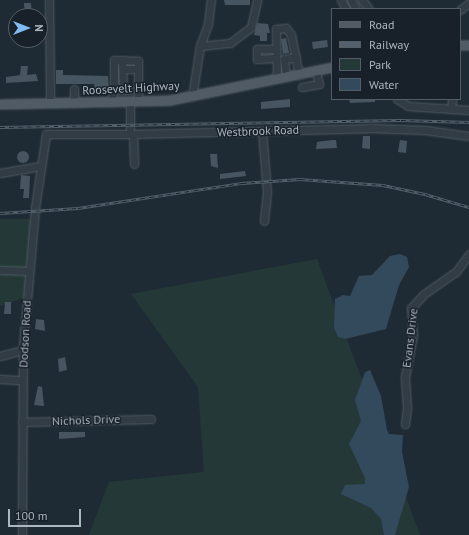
<!DOCTYPE html>
<style>
body{margin:0}
#map{position:relative;width:469px;height:535px;overflow:hidden;background:#1f2b34;font-family:"PT Sans",sans-serif}
div>[style]{position:absolute}
.green>*{inset:0;background:#243937}
.water>*{inset:0;background:#33495c}
.building>*{inset:0;background:#475560}
.round{border-radius:50%}
.roads{filter:drop-shadow(0 0 1px #505a63) drop-shadow(0 0 1px #505a63)}
.minor>*{height:7px;margin:-3.5px;padding:0 3.5px;transform-origin:3.5px;border-radius:3.5px;background:#323c45}
.major>*{height:9px;margin:-4.5px;padding:0 4.5px;transform-origin:4.5px;border-radius:4.5px;background:#505b65}
.rail>*{height:3px;margin-top:-1.5px;transform-origin:0;background:repeating-linear-gradient(90deg,#182129 0 4.5px,#54616c 0 9px);box-sizing:border-box;border-block:1px solid #54616c}
span{translate:-50% -50%;white-space:nowrap;text-align:center;line-height:1.15;-webkit-text-stroke:3px #182129;paint-order:stroke}
.street-label{font-size:12px;color:#acb7c2}
.legend{position:absolute;left:331px;top:8px;width:130px;height:92px;box-sizing:border-box;background:#182129;border:1px solid #535d66;margin:0;padding:5px 7px;list-style:none;font-size:12px;color:#acb7c2}
.legend li{display:flex;align-items:center;gap:8px;height:20px}
.legend b{width:20px;border:1px solid #535d66}
.north{position:absolute;left:8px;top:8px;width:40px;height:40px;box-sizing:border-box;background:#182129;border:1px solid #535d66;border-radius:50%;rotate:90deg;font-size:11px;font-weight:700;line-height:16px;text-align:center;color:#acb7c2}
.north::after{content:'';display:block;margin:auto;width:14px;height:18px;background:#7fbaf5;clip-path:polygon(50% 0,100% 100%,50% 72%,0 100%)}
.scale{position:absolute;left:8px;top:509px;width:73px;height:18px;box-sizing:border-box;border:2px solid #acb7c2;border-top:0;padding-left:5px;font-size:12px;line-height:14px;white-space:nowrap;color:#acb7c2;-webkit-text-stroke:3px #182129;paint-order:stroke}
</style>
<div id="map">
<div class="green">
<i style="clip-path:polygon(0 219px,35px 219px,32px 295px,0 306px)"></i>
<i style="clip-path:polygon(317px 259px,420px 535px,89px 535px,109px 482px,204px 472px,198px 387px,131px 294px)"></i>
</div>
<div class="water">
<i style="clip-path:polygon(400px 254px,407px 257px,409px 267px,399px 285px,386px 329px,345px 339px,338px 337px,334px 328px,335px 299px,343px 295px,350px 296px,359px 276px,372px 275px,390px 256px)"></i>
<i style="clip-path:polygon(370px 370px,381px 396px,387px 430px,389px 434px,403px 435px,402px 452px,409px 487px,395px 535px,384px 535px,381px 519px,371px 508px,341px 494px,345px 485px,365px 484px,365px 478px,349px 444px,361px 421px,355px 400px,365px 372px)"></i>
</div>
<div class="building">
<i style="clip-path:polygon(224px 0,250px 0,250px 5px,225px 5px)"></i>
<i style="clip-path:polygon(24px 3px,31px 3px,32px 16px,25px 16px)"></i>
<i style="clip-path:polygon(257px 23px,268px 24px,270px 33px,267px 33px,267px 41px,260px 41px,260px 36px,254px 35px)"></i>
<i style="clip-path:polygon(286px 38px,289px 53px,283px 54px,281px 39px)"></i>
<i style="clip-path:polygon(327px 40px,328px 47px,313px 49px,312px 42px)"></i>
<i style="clip-path:polygon(21px 66px,28px 66px,27px 75px,36px 74px,38px 81px,6px 83px,6px 77px,20px 75px)"></i>
<i style="clip-path:polygon(56px 70px,63px 70px,63px 75px,108px 76px,109px 89px,95px 90px,94px 84px,56px 84px)"></i>
<i style="clip-path:polygon(290px 99px,290px 107px,261px 109px,261px 102px)"></i>
<i style="clip-path:polygon(349px 99px,375px 99px,375px 102px,350px 103px)"></i>
<i style="clip-path:polygon(363px 136px,370px 136px,370px 149px,362px 148px)"></i>
<i style="clip-path:polygon(332px 140px,336px 140px,337px 148px,316px 149px,317px 142px)"></i>
<i style="clip-path:polygon(400px 140px,407px 141px,406px 153px,398px 152px)"></i>
<i class="round" style="left:17px;top:151px;width:12px;height:12px"></i>
<i style="clip-path:polygon(210px 154px,217px 154px,218px 168px,211px 166px)"></i>
<i style="clip-path:polygon(245px 171px,246px 176px,220px 179px,220px 174px)"></i>
<i style="clip-path:polygon(21px 175px,30px 176px,29px 198px,23px 198px,24px 189px,20px 189px)"></i>
<i style="clip-path:polygon(5px 302px,11px 302px,11px 314px,4px 314px)"></i>
<i style="clip-path:polygon(36px 319px,44px 320px,45px 331px,35px 329px)"></i>
<i style="clip-path:polygon(65px 357px,67px 370px,59px 372px,58px 359px)"></i>
<i style="clip-path:polygon(38px 386px,42px 387px,44px 406px,34px 405px)"></i>
<i style="clip-path:polygon(59px 432px,85px 432px,85px 437px,59px 439px)"></i>
</div>
<div class="roads">
<div class="minor">
<i style="left:49px;top:0;width:103px;rotate:89.4deg"></i>
<i style="left:341px;top:0;width:10px;rotate:61deg"></i>
<i style="left:351px;top:0;width:10px;rotate:61deg"></i>
<i style="left:362px;top:0;width:11px;rotate:52deg"></i>
<i style="left:460px;top:10px;width:11px;rotate:-38deg"></i>
<i style="left:200px;top:46px;width:23px;rotate:-70deg"></i>
<i style="left:208px;top:24px;width:24px;rotate:-83deg"></i>
<i style="left:274px;top:49px;width:17px;rotate:180deg"></i>
<i style="left:257px;top:49px;width:10px;rotate:90deg"></i>
<i style="left:257px;top:59px;width:17px;rotate:-3deg"></i>
<i style="left:122px;top:60px;width:30px;rotate:88deg"></i>
<i style="left:126px;top:69px;width:12px"></i>
<i style="left:286px;top:77px;width:18px;rotate:-96deg"></i>
<i style="left:284px;top:59px;width:12px;rotate:-9deg"></i>
<i style="left:277px;top:79px;width:50px;rotate:-91.1deg"></i>
<i style="left:276px;top:29px;width:10px;rotate:-6deg"></i>
<i style="left:286px;top:28px;width:9px;rotate:54deg"></i>
<i style="left:291px;top:35px;width:41px;rotate:78.7deg"></i>
<i style="left:302px;top:87px;width:17px;rotate:-10deg"></i>
<i style="left:319px;top:84px;width:13px;rotate:-103deg"></i>
<i style="left:74px;top:89px;width:14px;rotate:90deg"></i>
<i style="left:119px;top:90px;width:11px"></i>
<i style="left:192px;top:97px;width:52px;rotate:-81.1deg"></i>
<i style="left:200px;top:46px;width:30px;rotate:-6deg"></i>
<i style="left:230px;top:43px;width:26px;rotate:-37deg"></i>
<i style="left:251px;top:27px;width:28px;rotate:-77deg"></i>
<i style="left:397px;top:99px;width:13px;rotate:32deg"></i>
<i style="left:408px;top:106px;width:61px;rotate:3.8deg"></i>
<i style="left:111px;top:102px;width:12px;rotate:-76deg"></i>
<i style="left:114px;top:90px;width:30px;rotate:-90deg"></i>
<i style="left:114px;top:60px;width:24px;rotate:2deg"></i>
<i style="left:138px;top:61px;width:41px;rotate:90deg"></i>
<i style="left:130px;top:103px;width:31px;rotate:90deg"></i>
<i style="left:451px;top:109px;width:10px;rotate:-84deg"></i>
<i style="left:262px;top:131px;width:61px;rotate:85.3deg"></i>
<i style="left:267px;top:192px;width:29px;rotate:96deg"></i>
<i style="left:133px;top:134px;width:30px;rotate:88deg"></i>
<i style="left:0;top:173px;width:41px;rotate:-9.9deg"></i>
<i style="left:0;top:270px;width:29px;rotate:2deg"></i>
<i style="left:0;top:356px;width:24px;rotate:-15deg"></i>
<i style="left:0;top:379px;width:22px;rotate:3deg"></i>
<i style="left:22px;top:422px;width:129px;rotate:-1.3deg"></i>
<i style="left:405px;top:424px;width:17px;rotate:-83deg"></i>
<i style="left:407px;top:407px;width:30px;rotate:-94deg"></i>
<i style="left:405px;top:377px;width:43px;rotate:-79.2deg"></i>
<i style="left:413px;top:335px;width:27px;rotate:-94deg"></i>
<i style="left:411px;top:308px;width:19px;rotate:-47deg"></i>
<i style="left:424px;top:294px;width:39px;rotate:-35deg"></i>
<i style="left:456px;top:272px;width:22px;rotate:-54deg"></i>
<i style="left:22px;top:535px;width:189px;rotate:-89.7deg"></i>
<i style="left:23px;top:346px;width:139px;rotate:-85deg"></i>
<i style="left:35px;top:208px;width:75px;rotate:-81.5deg"></i>
<i style="left:46px;top:134px;width:84px"></i>
<i style="left:130px;top:134px;width:240px;rotate:-1.4deg"></i>
<i style="left:370px;top:128px;width:55px;rotate:2.1deg"></i>
<i style="left:425px;top:130px;width:44px;rotate:7.8deg"></i>
</div>
<div class="major">
<i style="left:460px;top:45px;width:9px"></i>
<i style="left:0;top:104px;width:170px;rotate:-1.3deg"></i>
<i style="left:170px;top:100px;width:165px;rotate:-11.5deg"></i>
</div>
</div>
<div class="rail">
<i style="left:0;top:127px;width:401px;rotate:-1deg"></i>
<i style="left:401px;top:120px;width:68px;rotate:1.7deg"></i>
<i style="left:0;top:213px;width:78px;rotate:-3.7deg"></i>
<i style="left:78px;top:208px;width:166px;rotate:-8.7deg"></i>
<i style="left:242px;top:183px;width:58px;rotate:-3.9deg"></i>
<i style="left:300px;top:179px;width:83px;rotate:4.1deg"></i>
<i style="left:383px;top:185px;width:43px;rotate:12.1deg"></i>
<i style="left:425px;top:194px;width:46px;rotate:16.5deg"></i>
</div>
<div class="street-label">
<span style="left:131px;top:88px;rotate:-3deg">Roosevelt Highway</span>
<span style="left:258px;top:131px;rotate:-2deg">Westbrook Road</span>
<span style="left:25px;top:334px;rotate:-87deg">Dodson Road</span>
<span style="left:410px;top:338px;rotate:-83deg">Evans Drive</span>
<span style="left:86px;top:420px;rotate:-2deg">Nichols Drive</span>
</div>
<ul class="legend">
<li><b style="height:5px;background:#505b65"></b>Road</li>
<li><b style="height:5px;background:#54616c"></b>Railway</li>
<li><b style="height:11px;background:#243937"></b>Park</li>
<li><b style="height:11px;background:#33495c"></b>Water</li>
</ul>
<div class="north">N</div>
<div class="scale">100 m</div>
</div>
